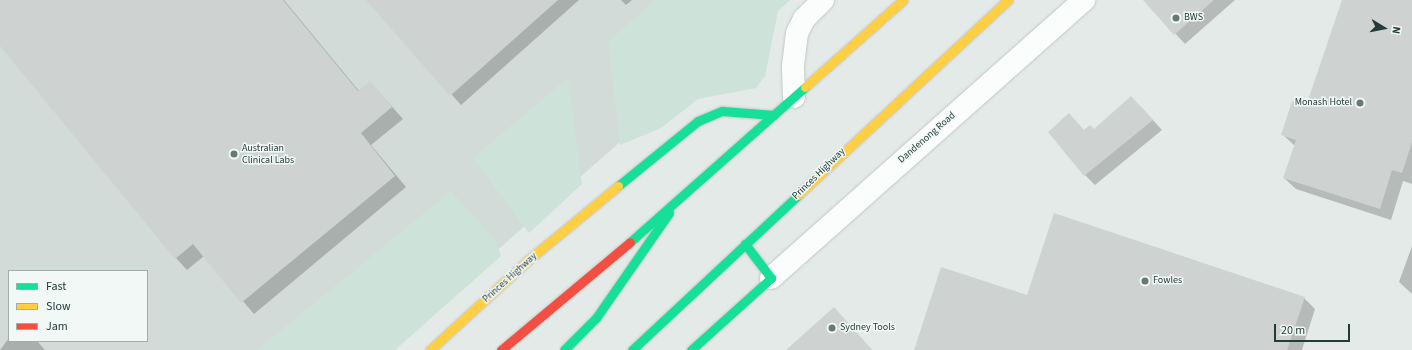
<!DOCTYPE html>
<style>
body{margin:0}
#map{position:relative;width:1412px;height:350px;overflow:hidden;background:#e4eae8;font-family:"Source Sans 3",sans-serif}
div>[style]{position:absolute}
.built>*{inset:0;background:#d2dbd8}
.green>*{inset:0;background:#cde2d8}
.shadow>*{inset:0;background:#0003}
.building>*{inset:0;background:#ced3d2}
.roads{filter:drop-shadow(0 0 1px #c1c7c5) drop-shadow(0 0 1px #c1c7c5)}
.street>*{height:22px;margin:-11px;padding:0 11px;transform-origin:11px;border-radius:11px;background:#fbfcfc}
.fast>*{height:9px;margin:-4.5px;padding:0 4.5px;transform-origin:4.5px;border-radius:4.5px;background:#16e098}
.slow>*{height:9px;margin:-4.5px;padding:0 4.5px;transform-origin:4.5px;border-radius:4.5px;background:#ffcf43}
.jam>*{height:9px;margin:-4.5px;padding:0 4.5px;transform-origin:4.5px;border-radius:4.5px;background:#f24e42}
.dots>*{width:11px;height:11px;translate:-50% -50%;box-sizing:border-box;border:2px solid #f2f8f6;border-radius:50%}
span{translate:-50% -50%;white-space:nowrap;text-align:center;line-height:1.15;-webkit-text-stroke:3px #f2f8f6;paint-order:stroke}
.poi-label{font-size:10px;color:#223c3a}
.left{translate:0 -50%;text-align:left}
.right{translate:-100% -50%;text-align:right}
.street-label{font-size:10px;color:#223c3a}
.legend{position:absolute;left:8px;top:270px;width:140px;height:72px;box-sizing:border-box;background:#f2f8f6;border:1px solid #9fadab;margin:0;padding:5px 7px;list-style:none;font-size:12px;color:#223c3a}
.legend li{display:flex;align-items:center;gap:8px;height:20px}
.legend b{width:20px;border:1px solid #9fadab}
.north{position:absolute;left:1364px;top:8px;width:40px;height:40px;-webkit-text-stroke:3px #f2f8f6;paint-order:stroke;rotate:100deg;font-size:11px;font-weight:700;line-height:16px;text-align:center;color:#223c3a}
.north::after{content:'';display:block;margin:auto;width:14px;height:18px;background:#223c3a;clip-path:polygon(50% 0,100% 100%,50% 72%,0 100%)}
.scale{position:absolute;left:1274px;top:324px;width:76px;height:18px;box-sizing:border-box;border:2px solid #223c3a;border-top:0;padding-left:5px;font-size:12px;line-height:14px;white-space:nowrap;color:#223c3a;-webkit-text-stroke:3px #f2f8f6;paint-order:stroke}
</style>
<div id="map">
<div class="built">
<i style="clip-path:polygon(evenodd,0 0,781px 0,384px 350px,0 350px,0 0,9px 271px,147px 271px,147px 341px,9px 341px,9px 271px)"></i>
</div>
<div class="green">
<i style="clip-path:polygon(655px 0,790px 0,778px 11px,765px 76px,756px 88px,698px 99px,661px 128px,620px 145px,608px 42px)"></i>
<i style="clip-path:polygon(568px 78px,582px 184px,529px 233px,473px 158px)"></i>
<i style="clip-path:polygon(451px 191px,496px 241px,501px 256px,395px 350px,257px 350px)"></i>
</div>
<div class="shadow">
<i style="clip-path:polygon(0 0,284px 0,359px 91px,370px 82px,403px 119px,371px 145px,406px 187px,254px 314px,204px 256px,187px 270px,176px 258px,0 45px)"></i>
<i style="clip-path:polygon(367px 0,579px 0,461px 105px)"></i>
<i style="clip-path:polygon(621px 0,632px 0,626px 5px)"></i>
<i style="clip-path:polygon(1144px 0,1235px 0,1185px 44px)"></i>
<i style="clip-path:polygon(1343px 0,1412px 1px,1412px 184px,1403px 181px,1391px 220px,1296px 189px,1284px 178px,1295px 146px,1282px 134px,1307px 107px)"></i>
<i style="clip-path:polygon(1141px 107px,1162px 130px,1095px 185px,1085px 175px,1084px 130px,1094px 130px)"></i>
<i style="clip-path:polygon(1412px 246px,1412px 294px,1399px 282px)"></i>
<i style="clip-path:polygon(1027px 297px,1304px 298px,1315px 309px,1302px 350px,915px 350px)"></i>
<i style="clip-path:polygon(834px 308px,872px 350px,788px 350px)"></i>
<i style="clip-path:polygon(9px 338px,37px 341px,45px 350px,0 350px)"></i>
</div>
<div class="building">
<i style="clip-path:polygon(0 0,283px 0,358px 91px,370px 81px,392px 107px,361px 133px,395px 176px,241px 303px,193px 244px,175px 259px,0 46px)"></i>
<i style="clip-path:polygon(366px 0,558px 0,450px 96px)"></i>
<i style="clip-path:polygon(1143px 0,1214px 0,1174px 35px)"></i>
<i style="clip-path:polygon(1342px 0,1412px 0,1412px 142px,1402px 173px,1392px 170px,1380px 209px,1283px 178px,1296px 140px,1281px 135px,1292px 101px,1306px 106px)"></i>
<i style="clip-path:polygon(1131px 96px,1153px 120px,1084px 176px,1048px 132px,1069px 113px,1084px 130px,1090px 125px,1094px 129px)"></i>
<i style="clip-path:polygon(1054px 213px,1305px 297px,1287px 350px,914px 350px,941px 267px,1027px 295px)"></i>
<i style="clip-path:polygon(834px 307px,872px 350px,786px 350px)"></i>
</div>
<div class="roads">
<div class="street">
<i style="left:794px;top:97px;width:31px;rotate:-92deg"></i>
<i style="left:793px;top:66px;width:33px;rotate:-83deg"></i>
<i style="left:797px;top:33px;width:16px;rotate:-63deg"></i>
<i style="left:804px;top:19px;width:27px;rotate:-45deg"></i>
<i style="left:771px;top:278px;width:419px;rotate:-41.6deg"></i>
</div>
<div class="fast">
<i style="left:618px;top:186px;width:103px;rotate:-39.1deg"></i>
<i style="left:698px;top:121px;width:26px;rotate:-23deg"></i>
<i style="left:722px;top:111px;width:52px;rotate:4.4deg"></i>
<i style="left:630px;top:242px;width:234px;rotate:-41.5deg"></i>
<i style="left:564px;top:350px;width:45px;rotate:-45deg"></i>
<i style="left:596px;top:318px;width:128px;rotate:-55.2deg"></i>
<i style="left:632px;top:350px;width:227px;rotate:-43deg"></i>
<i style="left:691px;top:350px;width:108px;rotate:-42deg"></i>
<i style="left:771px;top:278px;width:43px;rotate:-127.4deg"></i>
</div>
<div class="slow">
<i style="left:805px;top:87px;width:131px;rotate:-41.6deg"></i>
<i style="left:798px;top:195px;width:287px;rotate:-42.9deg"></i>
<i style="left:430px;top:350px;width:132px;rotate:-42.5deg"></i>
<i style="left:527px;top:261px;width:118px;rotate:-39.5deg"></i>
</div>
<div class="jam">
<i style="left:501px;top:350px;width:168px;rotate:-39.9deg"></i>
</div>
</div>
<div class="dots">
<i style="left:1176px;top:18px;background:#667977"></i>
<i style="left:1360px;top:103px;background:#667977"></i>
<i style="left:234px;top:154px;background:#667977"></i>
<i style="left:1145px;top:281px;background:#667977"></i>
<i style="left:832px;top:328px;background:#667977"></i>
</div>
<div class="poi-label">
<span class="left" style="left:1184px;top:18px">BWS</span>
<span class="right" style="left:1352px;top:103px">Monash Hotel</span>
<span class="left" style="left:242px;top:154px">Australian<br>Clinical Labs</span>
<span class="left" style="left:1153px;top:281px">Fowles</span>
<span class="left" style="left:840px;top:328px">Sydney Tools</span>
</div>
<div class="street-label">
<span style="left:927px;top:138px;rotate:-41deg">Dandenong Road</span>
<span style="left:819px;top:174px;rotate:-44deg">Princes Highway</span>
<span style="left:510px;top:278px;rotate:-42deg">Princes Highway</span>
</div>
<ul class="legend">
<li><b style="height:5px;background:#16e098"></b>Fast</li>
<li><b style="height:5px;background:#ffcf43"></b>Slow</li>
<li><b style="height:5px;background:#f24e42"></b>Jam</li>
</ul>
<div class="north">N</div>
<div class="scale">20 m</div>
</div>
